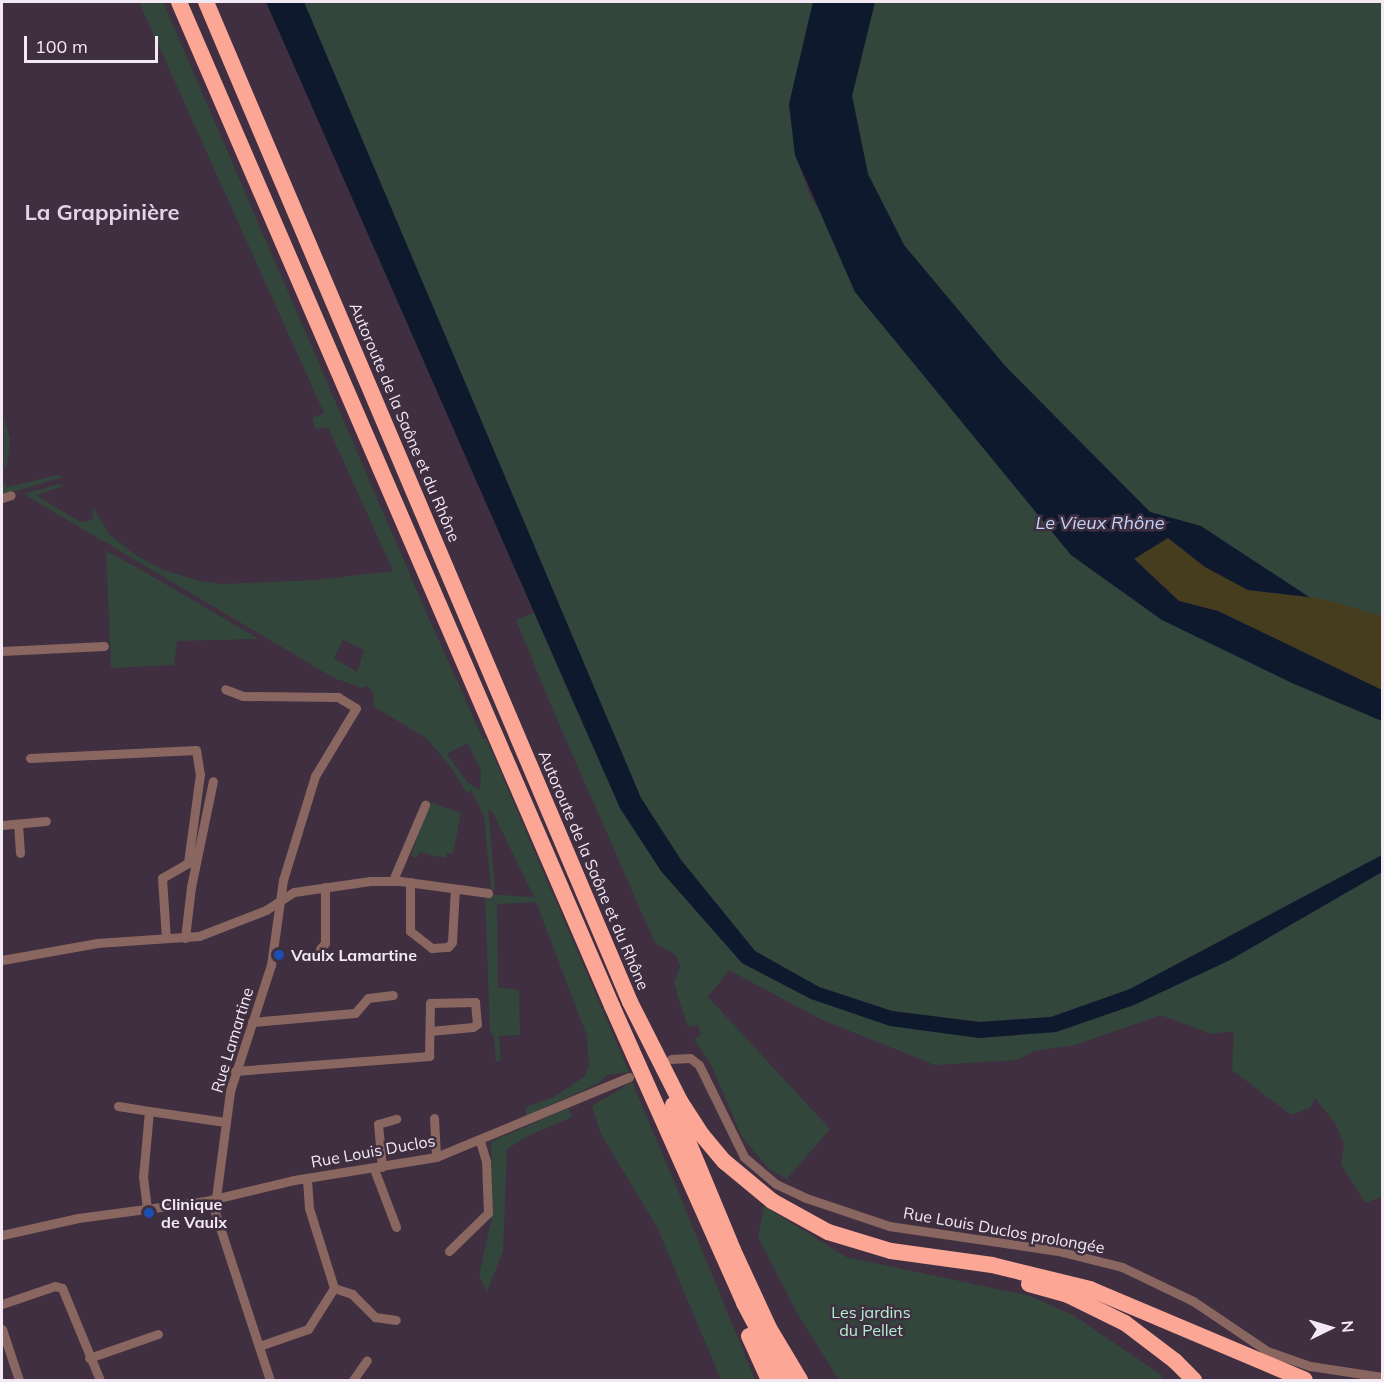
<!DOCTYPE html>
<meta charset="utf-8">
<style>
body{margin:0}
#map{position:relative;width:1384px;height:1382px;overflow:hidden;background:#3f2f40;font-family:Mulish,sans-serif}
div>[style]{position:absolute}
.green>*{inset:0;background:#32463c}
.sand>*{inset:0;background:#453d1d}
.water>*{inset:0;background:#0e192e}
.minor>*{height:9px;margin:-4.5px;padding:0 4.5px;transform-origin:4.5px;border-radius:4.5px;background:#89665f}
.motorway>*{height:16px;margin:-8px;padding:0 8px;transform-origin:8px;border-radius:8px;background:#fca696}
.dots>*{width:16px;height:16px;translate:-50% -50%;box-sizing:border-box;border:3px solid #3f2f40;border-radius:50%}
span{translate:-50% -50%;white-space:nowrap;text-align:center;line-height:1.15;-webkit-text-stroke:5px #3f2f40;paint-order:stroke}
.street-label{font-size:16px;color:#f3e9f4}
.poi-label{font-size:16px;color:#f3e9f4;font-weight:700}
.left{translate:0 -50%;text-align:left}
.park-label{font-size:16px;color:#b3f1d1}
.water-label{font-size:18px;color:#bfd5fc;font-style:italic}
.district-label{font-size:22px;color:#e6d2e8;font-weight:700}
.frame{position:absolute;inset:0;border:3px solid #f3e9f4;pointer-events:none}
.north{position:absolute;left:1300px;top:1298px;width:60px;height:60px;-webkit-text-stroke:4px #3f2f40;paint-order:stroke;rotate:85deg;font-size:16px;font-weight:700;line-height:24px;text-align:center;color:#f3e9f4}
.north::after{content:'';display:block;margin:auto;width:21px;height:27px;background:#f3e9f4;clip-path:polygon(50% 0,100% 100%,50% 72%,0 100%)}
.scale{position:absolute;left:24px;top:36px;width:134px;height:27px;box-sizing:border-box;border:3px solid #f3e9f4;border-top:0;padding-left:8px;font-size:18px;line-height:21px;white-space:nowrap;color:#f3e9f4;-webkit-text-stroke:4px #3f2f40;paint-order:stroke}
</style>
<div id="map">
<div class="green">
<i style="clip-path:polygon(evenodd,139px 2px,163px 2px,427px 614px,483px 739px,486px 738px,629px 1072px,607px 1075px,599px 1083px,526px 1116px,526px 1107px,554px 1097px,584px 1077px,589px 1065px,587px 1036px,536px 902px,497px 904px,498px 987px,519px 990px,520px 1035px,499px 1036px,501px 1060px,496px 1062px,494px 1037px,490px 1031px,485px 894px,534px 897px,493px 813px,488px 808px,495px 889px,491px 889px,484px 816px,471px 790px,467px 793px,450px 766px,426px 738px,373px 706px,374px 694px,367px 686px,362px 688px,334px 678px,24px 494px,59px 484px,63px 486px,36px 495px,80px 522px,93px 520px,93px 507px,109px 534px,134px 554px,161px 569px,199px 581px,223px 584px,316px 580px,393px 571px,328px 427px,316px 429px,314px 425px,313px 418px,324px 413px,139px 2px,343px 640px,364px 650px,357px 672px,334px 658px,343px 640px,139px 2px,468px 743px,481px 771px,480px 790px,467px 782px,447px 754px,468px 743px)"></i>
<i style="clip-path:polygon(304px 2px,813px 2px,789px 104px,795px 155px,811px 198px,1071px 555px,1162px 620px,1292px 683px,1382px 721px,1382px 855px,1130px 989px,1051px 1017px,980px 1022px,892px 1011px,819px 987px,755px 951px,681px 860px,641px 798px)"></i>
<i style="clip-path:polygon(875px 2px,1382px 2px,1382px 616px,1309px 597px,1201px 526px,1150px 512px,1006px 367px,904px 245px,868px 174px,852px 96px)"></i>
<i style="clip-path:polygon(4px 416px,10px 439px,7px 467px,4px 467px)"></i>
<i style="clip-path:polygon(58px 475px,64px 477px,2px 495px,4px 481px,7px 487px)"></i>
<i style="clip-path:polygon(106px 551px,138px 568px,259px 639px,177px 641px,174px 665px,111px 668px)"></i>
<i style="clip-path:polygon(534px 613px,620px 808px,661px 871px,742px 963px,811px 999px,979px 1038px,1056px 1032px,1134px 1005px,1230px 960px,1382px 872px,1382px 1197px,1365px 1203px,1341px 1164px,1344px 1144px,1336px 1125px,1315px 1098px,1310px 1108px,1291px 1115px,1232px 1070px,1234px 1031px,1211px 1034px,1161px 1015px,1075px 1045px,1033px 1051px,1018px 1060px,935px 1065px,820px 1019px,729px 970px,708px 997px,830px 1129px,787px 1179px,769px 1169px,742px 1137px,710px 1062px,694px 1040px,701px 1035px,698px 1025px,688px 1027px,678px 997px,674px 982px,680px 967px,676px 955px,655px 943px,553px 710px,516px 620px)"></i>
<i style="clip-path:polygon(429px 802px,461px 813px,453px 854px,447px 853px,445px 858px,419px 852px,417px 858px,411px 856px)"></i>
<i style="clip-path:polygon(632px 1082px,683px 1203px,755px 1380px,721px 1380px,657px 1227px,601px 1134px,592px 1106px)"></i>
<i style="clip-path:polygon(568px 1108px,572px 1117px,528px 1136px,507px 1149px,503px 1251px,487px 1292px,479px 1276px,492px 1216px,491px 1142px)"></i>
<i style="clip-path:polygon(764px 1206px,846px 1257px,1030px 1296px,1073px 1315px,1163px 1376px,1162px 1380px,839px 1380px,797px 1313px,758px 1237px)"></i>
</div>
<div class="sand">
<i style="clip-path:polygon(1168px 538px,1205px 567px,1248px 590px,1323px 599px,1382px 616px,1382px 690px,1218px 611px,1179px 601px,1134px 558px)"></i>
</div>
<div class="water">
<i style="clip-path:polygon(266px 2px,304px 2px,641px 798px,681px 860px,755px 951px,819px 987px,892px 1011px,980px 1022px,1051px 1017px,1130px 989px,1382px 855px,1382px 872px,1230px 960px,1134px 1005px,1056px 1032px,979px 1038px,890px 1026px,811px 999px,742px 963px,661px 871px,620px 808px)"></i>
<i style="clip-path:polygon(813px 2px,875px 2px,852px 96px,868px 174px,904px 245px,1006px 367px,1150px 512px,1201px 526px,1309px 597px,1248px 590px,1205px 567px,1168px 538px,1134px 559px,1179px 601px,1218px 611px,1382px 690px,1382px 721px,1292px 683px,1162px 620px,1071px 555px,855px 292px,795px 155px,789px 104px)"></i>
</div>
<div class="minor">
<i style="left:2px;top:498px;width:9px;rotate:-18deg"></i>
<i style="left:2px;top:651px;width:102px;rotate:-2.8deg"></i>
<i style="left:30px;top:758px;width:166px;rotate:-2.8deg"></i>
<i style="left:196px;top:750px;width:24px;rotate:81deg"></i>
<i style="left:200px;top:774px;width:90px;rotate:97.7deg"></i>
<i style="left:188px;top:863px;width:30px;rotate:150deg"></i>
<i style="left:162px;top:878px;width:60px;rotate:86.2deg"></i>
<i style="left:18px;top:824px;width:29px;rotate:86deg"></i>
<i style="left:2px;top:825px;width:44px;rotate:-5.2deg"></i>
<i style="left:393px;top:880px;width:82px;rotate:-66.9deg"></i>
<i style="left:410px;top:882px;width:49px;rotate:90deg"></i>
<i style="left:410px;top:931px;width:28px;rotate:38deg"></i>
<i style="left:432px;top:948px;width:16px;rotate:-4deg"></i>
<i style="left:448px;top:947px;width:6px;rotate:-51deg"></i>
<i style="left:452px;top:942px;width:53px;rotate:-86.8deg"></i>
<i style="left:185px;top:938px;width:51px;rotate:-83.3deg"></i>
<i style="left:191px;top:887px;width:108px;rotate:-78.3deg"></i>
<i style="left:320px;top:949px;width:8px;rotate:-50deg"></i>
<i style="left:325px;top:943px;width:56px;rotate:-90deg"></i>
<i style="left:2px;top:960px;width:97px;rotate:-10.1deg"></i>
<i style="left:97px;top:943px;width:102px;rotate:-3.9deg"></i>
<i style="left:199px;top:936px;width:72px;rotate:-21.2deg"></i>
<i style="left:266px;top:910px;width:33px;rotate:-33deg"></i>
<i style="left:294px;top:892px;width:77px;rotate:-8.2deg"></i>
<i style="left:370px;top:881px;width:30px"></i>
<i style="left:400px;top:881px;width:89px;rotate:7.8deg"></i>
<i style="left:252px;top:1022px;width:103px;rotate:-5deg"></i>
<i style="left:355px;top:1013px;width:20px;rotate:-49deg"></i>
<i style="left:368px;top:998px;width:25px;rotate:-7deg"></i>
<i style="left:671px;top:1059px;width:19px;rotate:-3deg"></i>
<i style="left:690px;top:1058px;width:11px;rotate:38deg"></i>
<i style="left:699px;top:1065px;width:102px;rotate:63.9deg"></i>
<i style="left:744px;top:1157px;width:42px;rotate:40.2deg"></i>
<i style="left:776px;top:1184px;width:33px;rotate:25deg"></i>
<i style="left:806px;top:1198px;width:88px;rotate:18.6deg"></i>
<i style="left:889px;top:1226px;width:171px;rotate:8.4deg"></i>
<i style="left:1058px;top:1251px;width:66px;rotate:14deg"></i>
<i style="left:1122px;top:1267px;width:79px;rotate:25.6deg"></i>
<i style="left:1193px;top:1301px;width:89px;rotate:34deg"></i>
<i style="left:1267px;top:1351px;width:46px;rotate:19.2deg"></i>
<i style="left:1310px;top:1366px;width:73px;rotate:8.7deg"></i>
<i style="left:235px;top:1071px;width:195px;rotate:-4.4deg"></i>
<i style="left:429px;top:1056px;width:53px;rotate:-88.9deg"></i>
<i style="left:430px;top:1003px;width:45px;rotate:-1.3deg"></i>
<i style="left:475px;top:1002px;width:22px;rotate:85deg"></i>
<i style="left:477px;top:1024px;width:5px;rotate:143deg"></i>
<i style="left:473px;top:1027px;width:43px;rotate:174.7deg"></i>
<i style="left:118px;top:1106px;width:31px;rotate:9deg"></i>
<i style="left:434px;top:1118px;width:39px;rotate:87deg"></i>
<i style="left:382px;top:1167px;width:43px;rotate:-95.3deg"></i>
<i style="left:378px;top:1124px;width:19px;rotate:-16deg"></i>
<i style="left:374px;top:1169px;width:62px;rotate:69.2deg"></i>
<i style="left:216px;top:1198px;width:108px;rotate:-82.5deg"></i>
<i style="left:230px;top:1091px;width:133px;rotate:-72deg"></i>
<i style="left:271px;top:965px;width:86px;rotate:-82deg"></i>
<i style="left:283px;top:880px;width:109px;rotate:-72.9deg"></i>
<i style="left:315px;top:776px;width:79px;rotate:-58.9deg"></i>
<i style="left:356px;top:708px;width:21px;rotate:-149deg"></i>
<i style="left:338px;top:697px;width:95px;rotate:-179.4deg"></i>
<i style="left:243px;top:696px;width:19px;rotate:-159deg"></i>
<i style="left:211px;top:1200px;width:189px;rotate:71.9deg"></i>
<i style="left:147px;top:1209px;width:32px;rotate:-97deg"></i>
<i style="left:143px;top:1177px;width:66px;rotate:-84.8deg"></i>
<i style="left:149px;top:1111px;width:77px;rotate:8.2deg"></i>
<i style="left:2px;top:1235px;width:78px;rotate:-12.6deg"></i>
<i style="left:78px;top:1218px;width:129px;rotate:-7.6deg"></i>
<i style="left:206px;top:1201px;width:90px;rotate:-13.4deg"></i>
<i style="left:294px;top:1180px;width:144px;rotate:-9.2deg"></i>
<i style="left:436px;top:1157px;width:209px;rotate:-22.5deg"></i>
<i style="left:449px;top:1251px;width:54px;rotate:-44.3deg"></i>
<i style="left:488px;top:1213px;width:52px;rotate:-92.2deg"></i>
<i style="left:486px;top:1161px;width:21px;rotate:-107deg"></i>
<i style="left:334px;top:1288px;width:19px;rotate:18deg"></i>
<i style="left:352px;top:1294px;width:33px;rotate:45deg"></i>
<i style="left:375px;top:1317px;width:21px;rotate:8deg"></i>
<i style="left:2px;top:1304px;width:56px;rotate:-18.8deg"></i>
<i style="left:55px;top:1286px;width:7px;rotate:16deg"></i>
<i style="left:62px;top:1288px;width:100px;rotate:67.6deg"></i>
<i style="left:2px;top:1329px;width:54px;rotate:71.6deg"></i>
<i style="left:262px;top:1345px;width:49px;rotate:-19.2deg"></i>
<i style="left:308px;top:1329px;width:49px;rotate:-57.6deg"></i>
<i style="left:334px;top:1288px;width:84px;rotate:-107.4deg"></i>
<i style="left:309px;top:1208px;width:30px;rotate:-94deg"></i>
<i style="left:89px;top:1358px;width:73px;rotate:-19.2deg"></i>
<i style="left:353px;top:1380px;width:24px;rotate:-55deg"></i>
</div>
<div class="motorway">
<i style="left:179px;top:2px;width:1093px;rotate:66.67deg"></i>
<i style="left:612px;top:1006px;width:325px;rotate:66deg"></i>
<i style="left:744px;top:1303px;width:87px;rotate:62deg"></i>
<i style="left:206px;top:2px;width:1086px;rotate:67.02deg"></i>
<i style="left:630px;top:1002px;width:111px;rotate:63.2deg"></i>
<i style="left:680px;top:1101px;width:40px;rotate:57.1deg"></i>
<i style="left:702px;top:1135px;width:35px;rotate:50deg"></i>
<i style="left:725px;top:1162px;width:61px;rotate:39.7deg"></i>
<i style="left:772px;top:1201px;width:64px;rotate:29deg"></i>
<i style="left:828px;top:1232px;width:66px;rotate:16.8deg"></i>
<i style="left:891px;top:1251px;width:102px;rotate:7.9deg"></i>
<i style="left:992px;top:1265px;width:101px;rotate:13.8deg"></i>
<i style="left:1090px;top:1289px;width:233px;rotate:22.9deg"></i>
<i style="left:673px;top:1105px;width:157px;rotate:67.5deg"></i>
<i style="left:733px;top:1250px;width:86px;rotate:65.2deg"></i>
<i style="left:769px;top:1328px;width:61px;rotate:59.2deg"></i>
<i style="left:1029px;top:1284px;width:41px;rotate:15.8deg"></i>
<i style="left:1068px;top:1295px;width:64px;rotate:26.2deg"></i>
<i style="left:1125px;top:1323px;width:63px;rotate:37.2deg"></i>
<i style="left:1175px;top:1361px;width:27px;rotate:45deg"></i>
<i style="left:749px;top:1336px;width:48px;rotate:65.6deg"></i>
</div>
<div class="dots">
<i style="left:279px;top:955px;background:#1a4fb4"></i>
<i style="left:149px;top:1213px;background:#1a4fb4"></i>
</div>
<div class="street-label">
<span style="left:405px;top:422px;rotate:67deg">Autoroute de la Saône et du Rhône</span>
<span style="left:594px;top:870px;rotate:67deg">Autoroute de la Saône et du Rhône</span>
<span style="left:232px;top:1040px;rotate:-73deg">Rue Lamartine</span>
<span style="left:373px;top:1151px;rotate:-10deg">Rue Louis Duclos</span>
<span style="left:1004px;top:1230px;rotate:10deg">Rue Louis Duclos prolongée</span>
</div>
<div class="poi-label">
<span class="left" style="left:291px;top:955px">Vaulx Lamartine</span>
<span class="left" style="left:161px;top:1213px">Clinique<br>de Vaulx</span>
</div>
<div class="park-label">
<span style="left:871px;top:1321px">Les jardins<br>du Pellet</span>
</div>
<div class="water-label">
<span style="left:1100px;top:523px">Le Vieux Rhône</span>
</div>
<div class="district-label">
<span style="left:102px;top:213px">La Grappinière</span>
</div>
<div class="frame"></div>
<div class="north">N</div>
<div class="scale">100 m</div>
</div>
